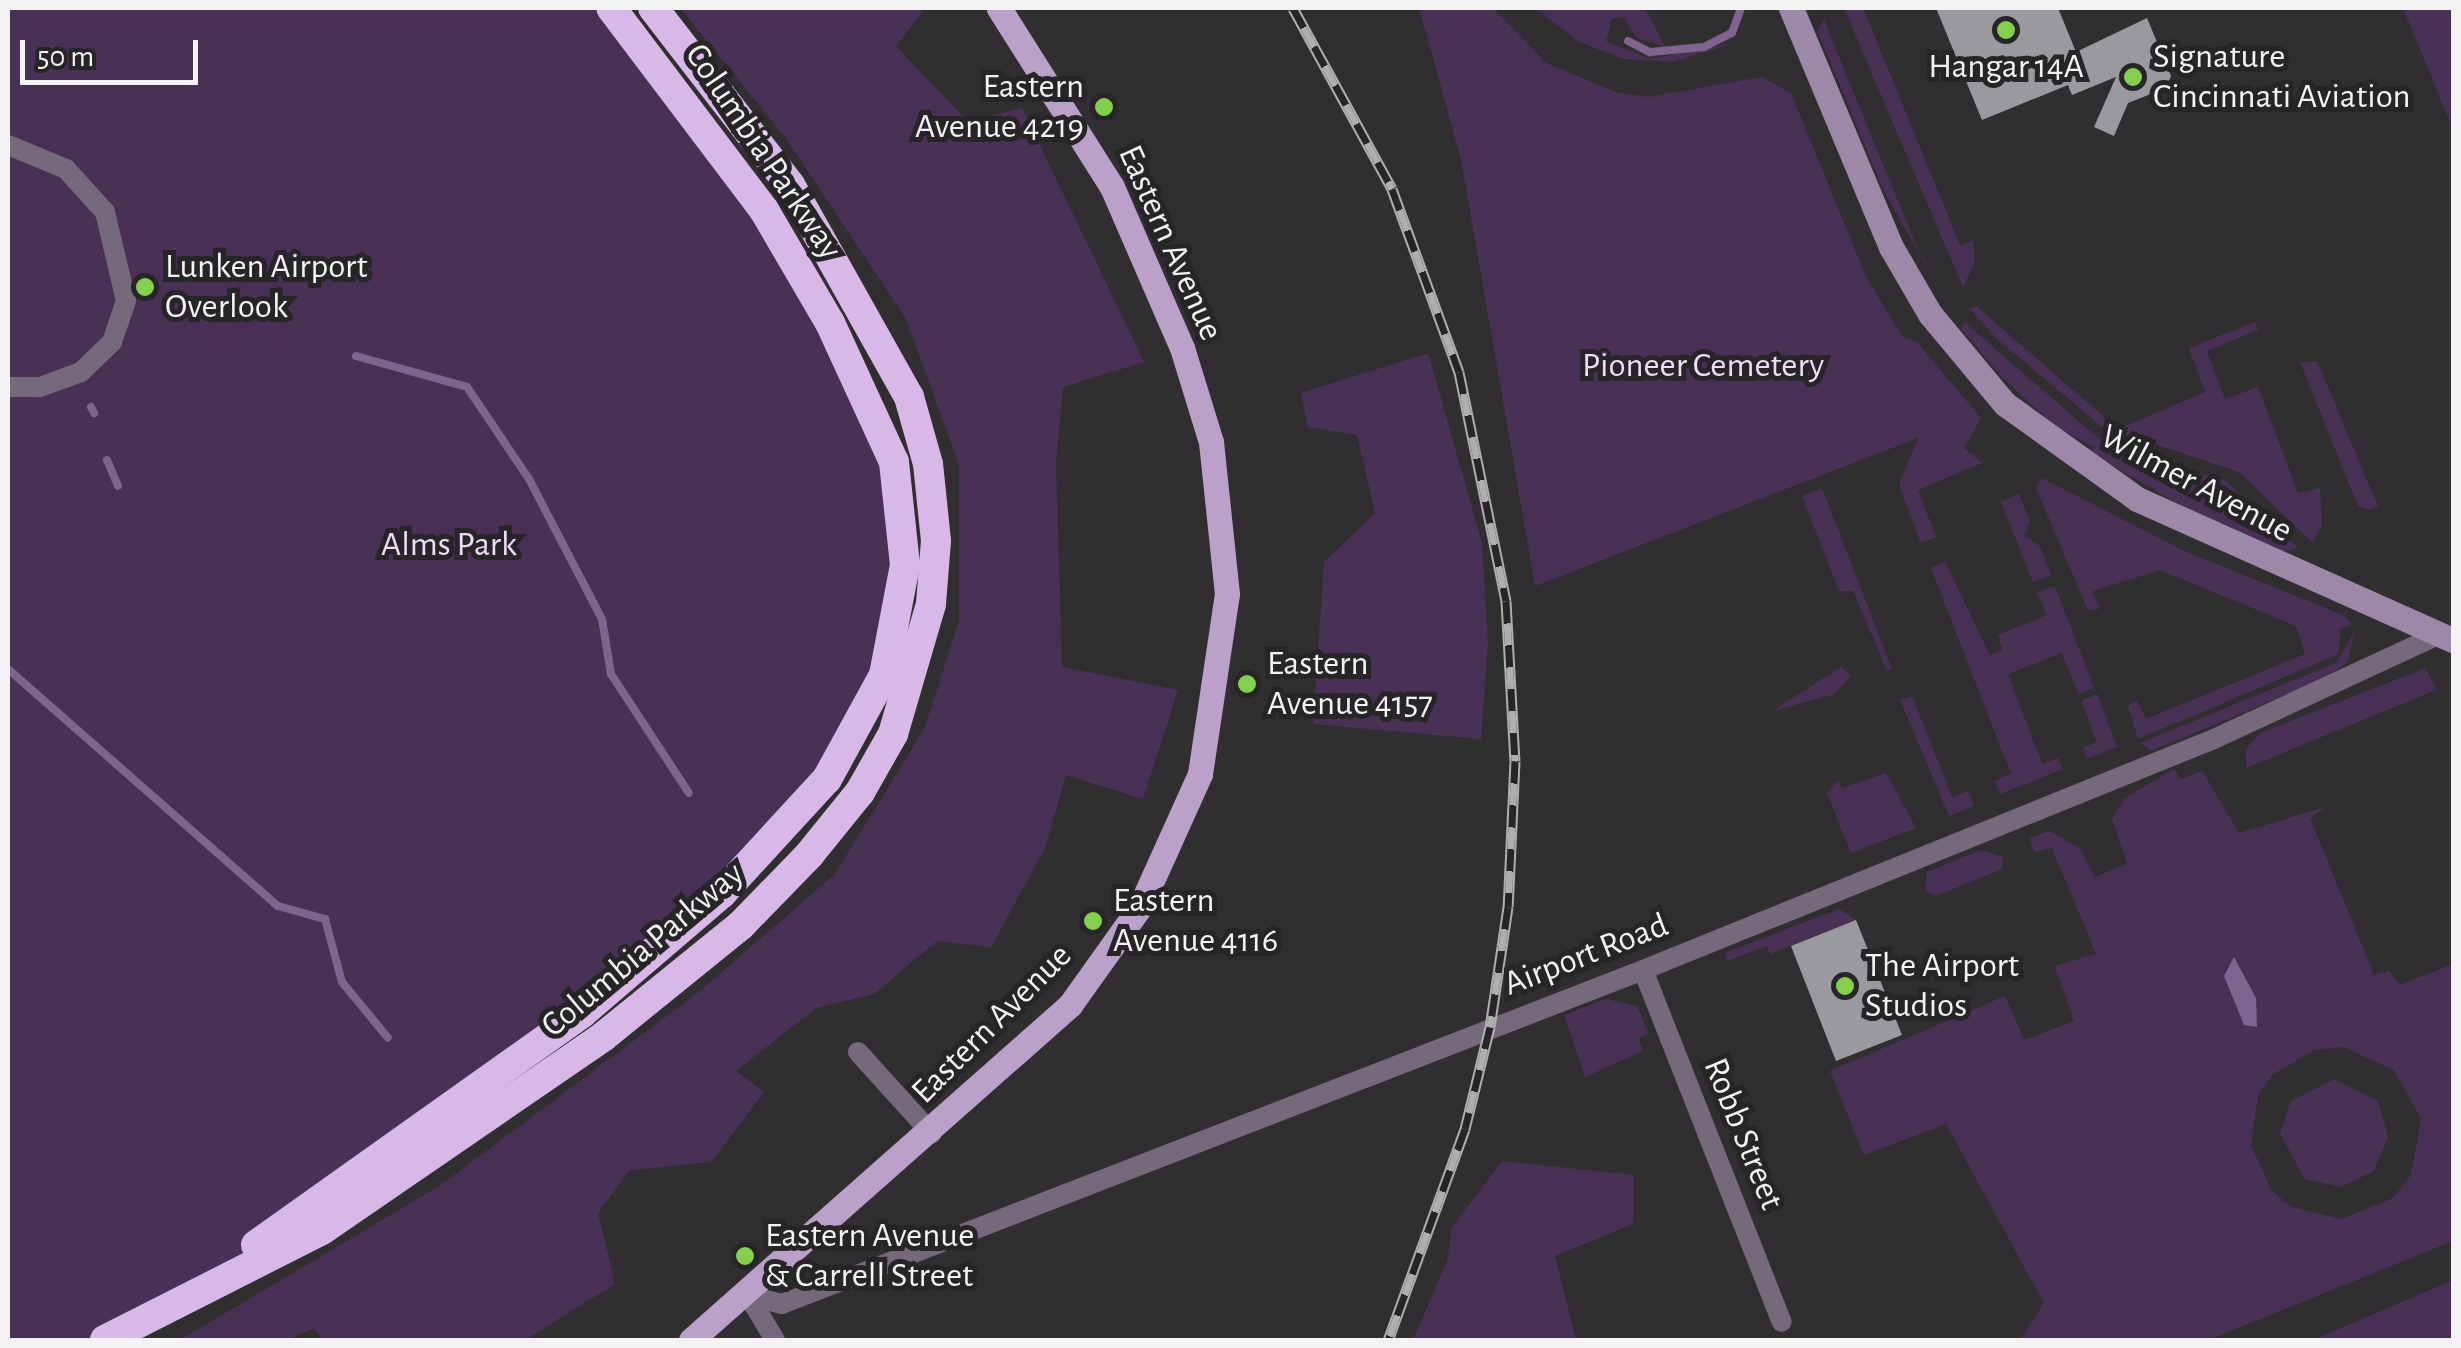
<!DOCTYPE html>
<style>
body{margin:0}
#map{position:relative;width:2461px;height:1348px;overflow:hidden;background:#312e32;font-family:"Alegreya Sans",sans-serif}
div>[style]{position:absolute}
.green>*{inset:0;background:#493155}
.water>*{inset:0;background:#80638e}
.stream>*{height:8px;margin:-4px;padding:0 4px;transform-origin:4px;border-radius:4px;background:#80638e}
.building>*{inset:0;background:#9c999e}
.street>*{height:20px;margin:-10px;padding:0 10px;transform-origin:10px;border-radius:10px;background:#76697c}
.secondary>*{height:25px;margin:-12.5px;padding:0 12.5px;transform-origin:12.5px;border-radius:12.5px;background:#9d89a7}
.primary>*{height:25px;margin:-12.5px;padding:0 12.5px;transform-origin:12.5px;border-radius:12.5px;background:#bba1c9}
.highway>*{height:30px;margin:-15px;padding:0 15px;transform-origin:15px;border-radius:15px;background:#d7b8e7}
.rail>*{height:11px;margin-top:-5.5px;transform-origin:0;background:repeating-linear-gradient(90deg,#272528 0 22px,#afadb0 0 44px);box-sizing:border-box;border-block:2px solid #afadb0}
.dots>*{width:28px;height:28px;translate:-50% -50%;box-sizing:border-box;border:5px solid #272528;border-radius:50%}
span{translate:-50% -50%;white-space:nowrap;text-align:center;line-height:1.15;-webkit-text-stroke:10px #272528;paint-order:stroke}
.poi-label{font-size:35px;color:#f4f2f5}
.left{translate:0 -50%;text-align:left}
.right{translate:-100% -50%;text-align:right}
.street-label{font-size:35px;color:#f4f2f5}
.park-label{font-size:35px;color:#eedcf7}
.frame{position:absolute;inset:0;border:10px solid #f4f2f5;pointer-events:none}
.scale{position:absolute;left:20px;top:40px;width:178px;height:45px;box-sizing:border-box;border:5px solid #f4f2f5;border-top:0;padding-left:12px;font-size:30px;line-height:35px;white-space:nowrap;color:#f4f2f5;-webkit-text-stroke:8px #272528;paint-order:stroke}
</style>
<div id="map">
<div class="green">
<i style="clip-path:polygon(8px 8px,611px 8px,797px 265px,903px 520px,862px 726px,722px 893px,210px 1281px,105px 1340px,8px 1340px)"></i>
<i style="clip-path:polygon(680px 8px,925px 8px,896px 46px,968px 122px,1022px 108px,1144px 362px,1063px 387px,1056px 464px,1062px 667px,1178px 690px,1143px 799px,1066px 775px,1045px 848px,991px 947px,937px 941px,874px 994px,816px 1008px,736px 1071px,764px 1092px,711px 1162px,630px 1170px,598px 1213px,615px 1284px,525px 1340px,323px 1340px,314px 1328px,288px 1340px,180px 1340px,441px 1185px,700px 991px,835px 874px,924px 729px,959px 622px,959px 465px,906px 319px,785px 137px)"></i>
<i style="clip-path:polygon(1419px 8px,1493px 8px,1546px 63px,1616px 92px,1648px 97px,1762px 77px,1791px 93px,1866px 277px,1903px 337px,1916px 341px,1981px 418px,1964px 448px,1982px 463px,1918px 490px,1936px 537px,1921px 543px,1899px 485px,1918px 438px,1535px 586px,1461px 159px)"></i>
<i style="clip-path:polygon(1536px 8px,1645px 8px,1665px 47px,1637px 38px,1623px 17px,1612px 19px,1606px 41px,1649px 59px,1733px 43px,1673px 62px,1624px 59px,1577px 41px)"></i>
<i style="clip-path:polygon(1844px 8px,1863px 8px,1960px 245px,1973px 240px,1975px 262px,1963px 287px)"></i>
<i style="clip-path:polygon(2403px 8px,2453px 8px,2453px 129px)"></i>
<i style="clip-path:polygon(1824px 20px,1915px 243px,1936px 283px,1883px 189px,1817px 30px)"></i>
<i style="clip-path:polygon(1976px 306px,2118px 429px,2205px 392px,2189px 348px,2255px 322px,2258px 330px,2207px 351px,2225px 399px,2258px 387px,2298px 493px,2320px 488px,2322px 525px,2313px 543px,2239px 472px,2101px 426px,1997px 339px,1970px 309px)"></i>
<i style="clip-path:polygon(1964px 322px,2111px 449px,2225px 480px,2298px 548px,2284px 552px,2199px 516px,2091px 453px,2094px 447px,2057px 428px,2003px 378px,1962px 330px)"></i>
<i style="clip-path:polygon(1428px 353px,1482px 543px,1488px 643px,1481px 739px,1313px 724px,1324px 562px,1375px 513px,1357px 435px,1308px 427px,1301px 393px)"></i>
<i style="clip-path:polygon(2317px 361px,2378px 507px,2369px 510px,2358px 506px,2300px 362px)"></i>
<i style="clip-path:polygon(2042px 478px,2182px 550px,2345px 616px,2352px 625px,2340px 629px,2339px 654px,2138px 739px,2128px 706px,2137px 700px,2146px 719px,2305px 654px,2296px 626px,2160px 570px,2093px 591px,2099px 609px,2088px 610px,2036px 488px)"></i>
<i style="clip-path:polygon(1822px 488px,1892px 669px,1887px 671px,1853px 591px,1839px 591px,1802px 496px)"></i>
<i style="clip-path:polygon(2019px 494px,2030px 522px,2024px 536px,2040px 546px,2051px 575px,2033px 582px,2001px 502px)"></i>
<i style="clip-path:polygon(1945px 562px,1990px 655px,2003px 650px,1998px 635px,2047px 615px,2037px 592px,2055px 586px,2094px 688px,2078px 694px,2062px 653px,2008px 674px,2042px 764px,2058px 758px,2063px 769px,2000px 794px,1995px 781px,2011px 774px,1931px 568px)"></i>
<i style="clip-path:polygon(2355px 631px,2347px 663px,2319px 681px,2151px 751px,2140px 743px,2336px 663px)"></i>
<i style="clip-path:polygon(1841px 667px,1851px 675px,1835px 694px,1772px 711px)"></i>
<i style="clip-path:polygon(2426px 668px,2436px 690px,2246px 768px,2246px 749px,2260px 733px)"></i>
<i style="clip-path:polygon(2097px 694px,2117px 747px,2087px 759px,2083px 748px,2097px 742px,2081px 701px)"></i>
<i style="clip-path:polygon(1912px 696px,1952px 797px,1968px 791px,1975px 806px,1949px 816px,1900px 700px)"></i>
<i style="clip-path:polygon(evenodd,2174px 769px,2181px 779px,2202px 771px,2239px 833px,2325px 807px,2310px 818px,2374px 975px,2389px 971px,2400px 985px,2453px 964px,2453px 1241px,2208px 1340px,2020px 1340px,2044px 1303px,1946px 1124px,1864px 1155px,1830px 1071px,2005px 996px,2024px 1040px,2074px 1021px,2055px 966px,2096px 954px,2052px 848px,2034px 852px,2030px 838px,2050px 831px,2079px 848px,2095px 877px,2127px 864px,2112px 819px,2125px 798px,2174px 769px,2343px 1047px,2394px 1070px,2421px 1119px,2411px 1175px,2393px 1198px,2342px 1219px,2291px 1207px,2271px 1190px,2251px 1145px,2258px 1096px,2272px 1075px,2314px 1050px,2343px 1047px)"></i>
<i style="clip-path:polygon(1886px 773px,1916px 828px,1851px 853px,1827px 793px,1838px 780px,1842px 788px)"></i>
<i style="clip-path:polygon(1981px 850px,2003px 857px,2002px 869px,1936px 896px,1925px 890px,1927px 872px)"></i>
<i style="clip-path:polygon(1839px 909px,1856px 920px,1770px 954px,1767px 946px,1727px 961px,1725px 953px)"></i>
<i style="clip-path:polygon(1606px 999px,1637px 1006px,1648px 1033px,1639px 1038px,1643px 1051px,1585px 1077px,1564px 1015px)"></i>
<i style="clip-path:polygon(2334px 1079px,2378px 1101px,2388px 1137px,2374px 1171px,2341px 1187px,2305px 1179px,2280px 1134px,2290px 1102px)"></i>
<i style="clip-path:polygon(1502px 1161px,1634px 1175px,1633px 1224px,1555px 1256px,1576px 1340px,1413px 1340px,1447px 1261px,1452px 1227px)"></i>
<i style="clip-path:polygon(2453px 1280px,2453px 1340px,2313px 1340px)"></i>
</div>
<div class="water">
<i style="clip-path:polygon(2234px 957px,2256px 998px,2257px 1027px,2244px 1025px,2224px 976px)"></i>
</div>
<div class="stream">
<i style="left:1628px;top:41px;width:25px;rotate:27deg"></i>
<i style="left:1650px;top:52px;width:54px;rotate:-5.3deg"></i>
<i style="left:1704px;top:47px;width:31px;rotate:-27deg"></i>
<i style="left:1732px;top:33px;width:27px;rotate:-70deg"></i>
<i style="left:356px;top:356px;width:115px;rotate:15.6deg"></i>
<i style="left:467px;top:387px;width:111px;rotate:56deg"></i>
<i style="left:529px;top:479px;width:158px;rotate:62.5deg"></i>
<i style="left:602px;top:619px;width:56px;rotate:80.7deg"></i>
<i style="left:611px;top:674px;width:142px;rotate:56.8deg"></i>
<i style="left:91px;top:407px;width:7px;rotate:63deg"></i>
<i style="left:107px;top:460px;width:28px;rotate:67deg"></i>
<i style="left:8px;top:669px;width:359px;rotate:41.3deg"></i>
<i style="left:278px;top:906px;width:49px;rotate:15.5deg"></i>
<i style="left:325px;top:919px;width:65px;rotate:74.9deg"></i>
<i style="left:342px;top:982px;width:72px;rotate:50.6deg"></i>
</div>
<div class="building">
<i style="clip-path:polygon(1936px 8px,2058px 8px,2076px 52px,2147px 18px,2171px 76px,2166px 88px,2128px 103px,2114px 136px,2094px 127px,2116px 77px,2072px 95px,2068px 85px,1982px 120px)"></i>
<i style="clip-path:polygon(1856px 920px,1902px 1035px,1836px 1061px,1791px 946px)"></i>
</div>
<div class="street">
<i style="left:8px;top:145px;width:63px;rotate:22.5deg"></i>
<i style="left:66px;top:169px;width:58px;rotate:47.8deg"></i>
<i style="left:105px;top:212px;width:91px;rotate:76.7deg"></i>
<i style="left:126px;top:301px;width:43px;rotate:108.9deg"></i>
<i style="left:112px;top:342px;width:43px;rotate:135.9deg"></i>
<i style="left:81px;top:372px;width:44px;rotate:159.9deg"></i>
<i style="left:40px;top:387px;width:32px;rotate:180deg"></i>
<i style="left:1643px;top:970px;width:378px;rotate:68.5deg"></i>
<i style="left:858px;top:1052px;width:110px;rotate:47.9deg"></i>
<i style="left:748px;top:1295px;width:35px;rotate:15deg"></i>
<i style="left:782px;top:1304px;width:924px;rotate:-21.2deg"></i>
<i style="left:1643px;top:970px;width:616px;rotate:-22.03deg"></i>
<i style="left:2214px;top:739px;width:247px;rotate:-24.9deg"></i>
<i style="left:748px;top:1295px;width:52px;rotate:59deg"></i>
</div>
<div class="secondary">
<i style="left:1791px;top:8px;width:259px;rotate:67.3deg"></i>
<i style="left:1891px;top:247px;width:78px;rotate:59.8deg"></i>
<i style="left:1930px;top:314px;width:117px;rotate:50.2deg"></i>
<i style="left:2005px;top:404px;width:163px;rotate:35.7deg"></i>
<i style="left:2137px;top:499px;width:347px;rotate:24.1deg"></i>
</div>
<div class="primary">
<i style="left:691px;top:1340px;width:506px;rotate:-41.47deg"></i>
<i style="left:1070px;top:1005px;width:120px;rotate:-54.5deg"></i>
<i style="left:1140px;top:907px;width:146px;rotate:-65.7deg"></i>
<i style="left:1200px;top:774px;width:182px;rotate:-81.5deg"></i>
<i style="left:1227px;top:594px;width:153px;rotate:-96deg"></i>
<i style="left:1211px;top:442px;width:98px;rotate:-107.1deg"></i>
<i style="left:1182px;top:348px;width:176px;rotate:-113.5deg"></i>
<i style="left:1112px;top:187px;width:212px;rotate:-122.3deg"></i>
</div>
<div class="highway">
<i style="left:256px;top:1245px;width:400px;rotate:-35.4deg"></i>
<i style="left:582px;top:1013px;width:184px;rotate:-40.6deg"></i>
<i style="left:722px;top:893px;width:155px;rotate:-47.4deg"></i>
<i style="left:827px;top:779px;width:119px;rotate:-61.3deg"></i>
<i style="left:884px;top:675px;width:112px;rotate:-79.2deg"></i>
<i style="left:905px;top:565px;width:104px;rotate:-96.1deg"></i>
<i style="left:894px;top:462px;width:153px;rotate:-114.7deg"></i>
<i style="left:830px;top:323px;width:131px;rotate:-120.3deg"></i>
<i style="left:764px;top:210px;width:253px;rotate:-127.1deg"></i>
<i style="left:105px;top:1340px;width:243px;rotate:-26.9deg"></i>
<i style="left:322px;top:1230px;width:342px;rotate:-34.5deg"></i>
<i style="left:604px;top:1036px;width:176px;rotate:-39deg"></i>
<i style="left:741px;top:925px;width:98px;rotate:-45.8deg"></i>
<i style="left:809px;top:855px;width:81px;rotate:-51deg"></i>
<i style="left:860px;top:792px;width:67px;rotate:-60.4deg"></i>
<i style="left:893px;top:734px;width:135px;rotate:-73.7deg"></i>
<i style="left:931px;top:604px;width:63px;rotate:-85.5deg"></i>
<i style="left:936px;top:541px;width:77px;rotate:-95.9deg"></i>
<i style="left:928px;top:464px;width:70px;rotate:-105.8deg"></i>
<i style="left:909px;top:397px;width:243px;rotate:-119.3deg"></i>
<i style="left:790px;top:185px;width:224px;rotate:-127.7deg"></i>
</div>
<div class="rail">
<i style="left:1293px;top:8px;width:206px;rotate:61.3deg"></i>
<i style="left:1392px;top:189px;width:195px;rotate:69.9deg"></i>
<i style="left:1459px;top:372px;width:234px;rotate:78.4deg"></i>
<i style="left:1506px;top:601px;width:160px;rotate:86.8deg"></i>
<i style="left:1515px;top:761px;width:146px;rotate:92.7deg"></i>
<i style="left:1508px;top:907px;width:121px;rotate:98.5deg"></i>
<i style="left:1490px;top:1027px;width:105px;rotate:103.8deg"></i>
<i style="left:1465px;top:1129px;width:225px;rotate:110deg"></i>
</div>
<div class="dots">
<i style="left:2006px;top:30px;background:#84cf4d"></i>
<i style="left:2133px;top:77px;background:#84cf4d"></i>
<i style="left:1104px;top:107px;background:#84cf4d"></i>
<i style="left:145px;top:287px;background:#84cf4d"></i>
<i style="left:1247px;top:684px;background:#84cf4d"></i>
<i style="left:1093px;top:921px;background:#84cf4d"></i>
<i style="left:1845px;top:986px;background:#84cf4d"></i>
<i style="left:745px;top:1256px;background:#84cf4d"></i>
</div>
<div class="poi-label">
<span class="left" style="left:2153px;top:77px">Signature<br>Cincinnati Aviation</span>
<span style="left:2006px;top:67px">Hangar 14A</span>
<span class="right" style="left:1084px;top:107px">Eastern<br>Avenue 4219</span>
<span class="left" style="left:165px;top:287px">Lunken Airport<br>Overlook</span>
<span class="left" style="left:1267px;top:684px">Eastern<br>Avenue 4157</span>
<span class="left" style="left:1113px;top:921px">Eastern<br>Avenue 4116</span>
<span class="left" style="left:1865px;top:986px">The Airport<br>Studios</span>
<span class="left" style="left:765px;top:1256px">Eastern Avenue<br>&amp; Carrell Street</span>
</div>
<div class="street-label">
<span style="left:763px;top:152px;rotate:56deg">Columbia Parkway</span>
<span style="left:1170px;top:243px;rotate:66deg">Eastern Avenue</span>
<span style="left:2196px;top:484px;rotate:28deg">Wilmer Avenue</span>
<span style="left:643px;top:950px;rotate:-40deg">Columbia Parkway</span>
<span style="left:1586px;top:955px;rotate:-21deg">Airport Road</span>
<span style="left:992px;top:1024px;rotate:-45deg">Eastern Avenue</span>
<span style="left:1743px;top:1134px;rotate:68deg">Robb Street</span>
</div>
<div class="park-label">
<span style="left:1703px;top:366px">Pioneer Cemetery</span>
<span style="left:449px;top:545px">Alms Park</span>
</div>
<div class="frame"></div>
<div class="scale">50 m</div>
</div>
